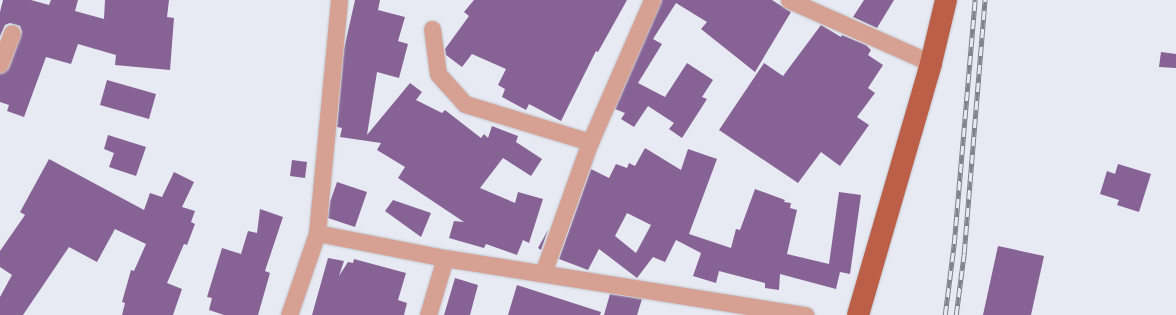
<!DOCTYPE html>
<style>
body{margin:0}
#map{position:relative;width:1176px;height:315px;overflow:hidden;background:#e7eaf3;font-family:"Public Sans",sans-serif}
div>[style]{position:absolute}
.building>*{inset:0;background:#876395}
.roads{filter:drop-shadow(0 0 1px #c5c8d0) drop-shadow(0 0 1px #c5c8d0)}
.minor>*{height:17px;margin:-8.5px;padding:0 8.5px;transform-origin:8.5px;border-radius:8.5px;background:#d6a193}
.major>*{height:22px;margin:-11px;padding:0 11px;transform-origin:11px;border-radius:11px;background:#bb5f48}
.rail>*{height:4.5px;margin-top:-2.25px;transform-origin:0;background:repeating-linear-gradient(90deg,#e7eaf3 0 9px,#7f8288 0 18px);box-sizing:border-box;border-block:1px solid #7f8288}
span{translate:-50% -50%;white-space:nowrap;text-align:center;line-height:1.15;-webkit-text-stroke:3px #e7eaf3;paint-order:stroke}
</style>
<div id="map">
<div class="building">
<i style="clip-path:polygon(3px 0,31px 0,49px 5px,51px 0,78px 0,75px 11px,104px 19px,105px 0,169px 0,167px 17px,174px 18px,170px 70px,115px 65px,116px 55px,78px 44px,71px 64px,46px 57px,24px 117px,7px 111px,9px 105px,0 102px,0 74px,9px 68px,22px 32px,20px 26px,10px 23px,5px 25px,0 36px,0 12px)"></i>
<i style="clip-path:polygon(355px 0,380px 0,378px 10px,405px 17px,398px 41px,408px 44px,399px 78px,377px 72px,367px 135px,410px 83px,422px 92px,416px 100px,442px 113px,445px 110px,481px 138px,484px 134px,488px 138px,492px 126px,518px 136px,516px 142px,542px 159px,531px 176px,503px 158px,480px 188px,515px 203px,518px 192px,543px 199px,529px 243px,523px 240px,517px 255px,486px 244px,484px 248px,449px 238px,454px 221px,464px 222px,398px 178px,405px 167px,377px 150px,381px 143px,340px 137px,342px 128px,337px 127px,344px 49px)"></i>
<i style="clip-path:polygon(474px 0,627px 0,598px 52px,596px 51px,561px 121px,529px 104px,526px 110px,502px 97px,505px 89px,498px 85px,506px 69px,472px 54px,462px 67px,446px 55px,445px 49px,469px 16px,464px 12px)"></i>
<i style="clip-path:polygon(662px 0,772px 0,791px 12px,755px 72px,701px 29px,707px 22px,676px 3px,653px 39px,662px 44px,638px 83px,665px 97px,687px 63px,713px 80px,702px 97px,707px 99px,682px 138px,669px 129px,674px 123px,648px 106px,634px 127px,621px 119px,625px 113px,615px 109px)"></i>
<i style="clip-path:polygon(864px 0,894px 0,877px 28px,853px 17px)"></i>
<i style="clip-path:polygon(821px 25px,841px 37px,842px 35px,866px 45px,871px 50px,868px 55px,883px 65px,868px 88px,875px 93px,857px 117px,869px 125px,840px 166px,821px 152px,798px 183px,719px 130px,764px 63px,783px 76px)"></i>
<i style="clip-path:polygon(1161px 52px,1176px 54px,1176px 68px,1159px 67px)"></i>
<i style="clip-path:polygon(107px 80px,156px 94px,149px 119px,100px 105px)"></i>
<i style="clip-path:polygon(108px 135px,146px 147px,136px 176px,109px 167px,114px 153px,104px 149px)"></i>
<i style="clip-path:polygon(evenodd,645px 148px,681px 170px,688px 149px,717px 159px,689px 234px,731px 248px,736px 229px,740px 230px,755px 189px,785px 200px,784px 202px,791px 203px,790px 208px,797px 210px,787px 254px,829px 264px,839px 192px,861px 195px,850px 274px,840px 272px,836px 289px,780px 274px,779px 290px,765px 288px,765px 283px,719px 271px,716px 283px,693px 276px,701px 253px,676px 240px,665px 262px,653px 257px,637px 278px,599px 249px,588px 270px,559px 259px,591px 169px,609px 178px,616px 164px,627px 168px,629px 163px,635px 166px,645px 148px,627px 213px,651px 225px,636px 253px,615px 236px,627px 213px)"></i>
<i style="clip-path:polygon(49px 159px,144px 210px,150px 193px,162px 197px,174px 172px,194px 182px,182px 207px,195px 211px,191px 222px,195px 224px,187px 245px,184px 244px,167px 283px,182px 289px,173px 315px,122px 315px,125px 303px,122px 302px,131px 270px,134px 271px,146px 244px,115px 229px,97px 262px,69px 247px,23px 315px,0 315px,0 297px,12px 275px,0 267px,0 251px,25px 215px,20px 212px)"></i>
<i style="clip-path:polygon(292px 160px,307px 162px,305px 178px,290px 176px)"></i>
<i style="clip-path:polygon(1118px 164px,1151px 174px,1139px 212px,1117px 205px,1119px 200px,1100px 194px,1107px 171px,1115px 174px)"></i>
<i style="clip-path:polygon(337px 182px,367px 192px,355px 227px,328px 218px,330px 202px)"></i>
<i style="clip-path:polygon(393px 200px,431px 213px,421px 237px,385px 211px)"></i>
<i style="clip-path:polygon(260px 209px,283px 217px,265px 271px,270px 273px,258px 315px,224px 315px,209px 310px,212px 298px,207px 297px,222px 248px,241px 254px,248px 231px,257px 233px)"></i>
<i style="clip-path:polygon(548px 230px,541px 250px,538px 248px)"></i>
<i style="clip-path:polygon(998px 246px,1044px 256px,1031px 315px,983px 315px)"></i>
<i style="clip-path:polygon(328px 258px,344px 261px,339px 276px,348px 262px,353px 263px,354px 259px,406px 273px,398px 300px,407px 303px,404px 315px,312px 315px)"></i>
<i style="clip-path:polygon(455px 278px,478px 285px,470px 315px,444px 315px)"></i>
<i style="clip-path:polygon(517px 285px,601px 312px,600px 315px,508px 315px)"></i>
<i style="clip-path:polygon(610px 294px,642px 299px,637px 315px,604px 315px)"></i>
</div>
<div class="roads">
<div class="minor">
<i style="left:789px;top:0;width:155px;rotate:23.9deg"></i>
<i style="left:432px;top:29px;width:45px;rotate:82.4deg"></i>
<i style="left:438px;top:74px;width:40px;rotate:48deg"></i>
<i style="left:465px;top:104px;width:131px;rotate:16.9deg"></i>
<i style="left:0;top:64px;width:33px;rotate:-69deg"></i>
<i style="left:317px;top:233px;width:130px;rotate:11.1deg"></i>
<i style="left:445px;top:258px;width:365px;rotate:9deg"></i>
<i style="left:543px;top:273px;width:139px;rotate:-70.3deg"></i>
<i style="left:590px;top:142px;width:155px;rotate:-66.4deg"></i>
<i style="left:289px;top:315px;width:87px;rotate:-71.1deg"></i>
<i style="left:317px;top:233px;width:234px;rotate:-84.6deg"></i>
<i style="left:428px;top:315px;width:59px;rotate:-73.4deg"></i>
</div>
<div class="major">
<i style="left:858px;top:315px;width:262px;rotate:-73.8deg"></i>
<i style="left:931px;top:63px;width:65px;rotate:-76.6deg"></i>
</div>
</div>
<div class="rail">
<i style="left:945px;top:315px;width:72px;rotate:-82.8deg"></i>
<i style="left:954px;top:244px;width:245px;rotate:-85.1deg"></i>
<i style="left:956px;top:315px;width:63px;rotate:-82.6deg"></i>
<i style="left:964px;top:253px;width:254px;rotate:-85.3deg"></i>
</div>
</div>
